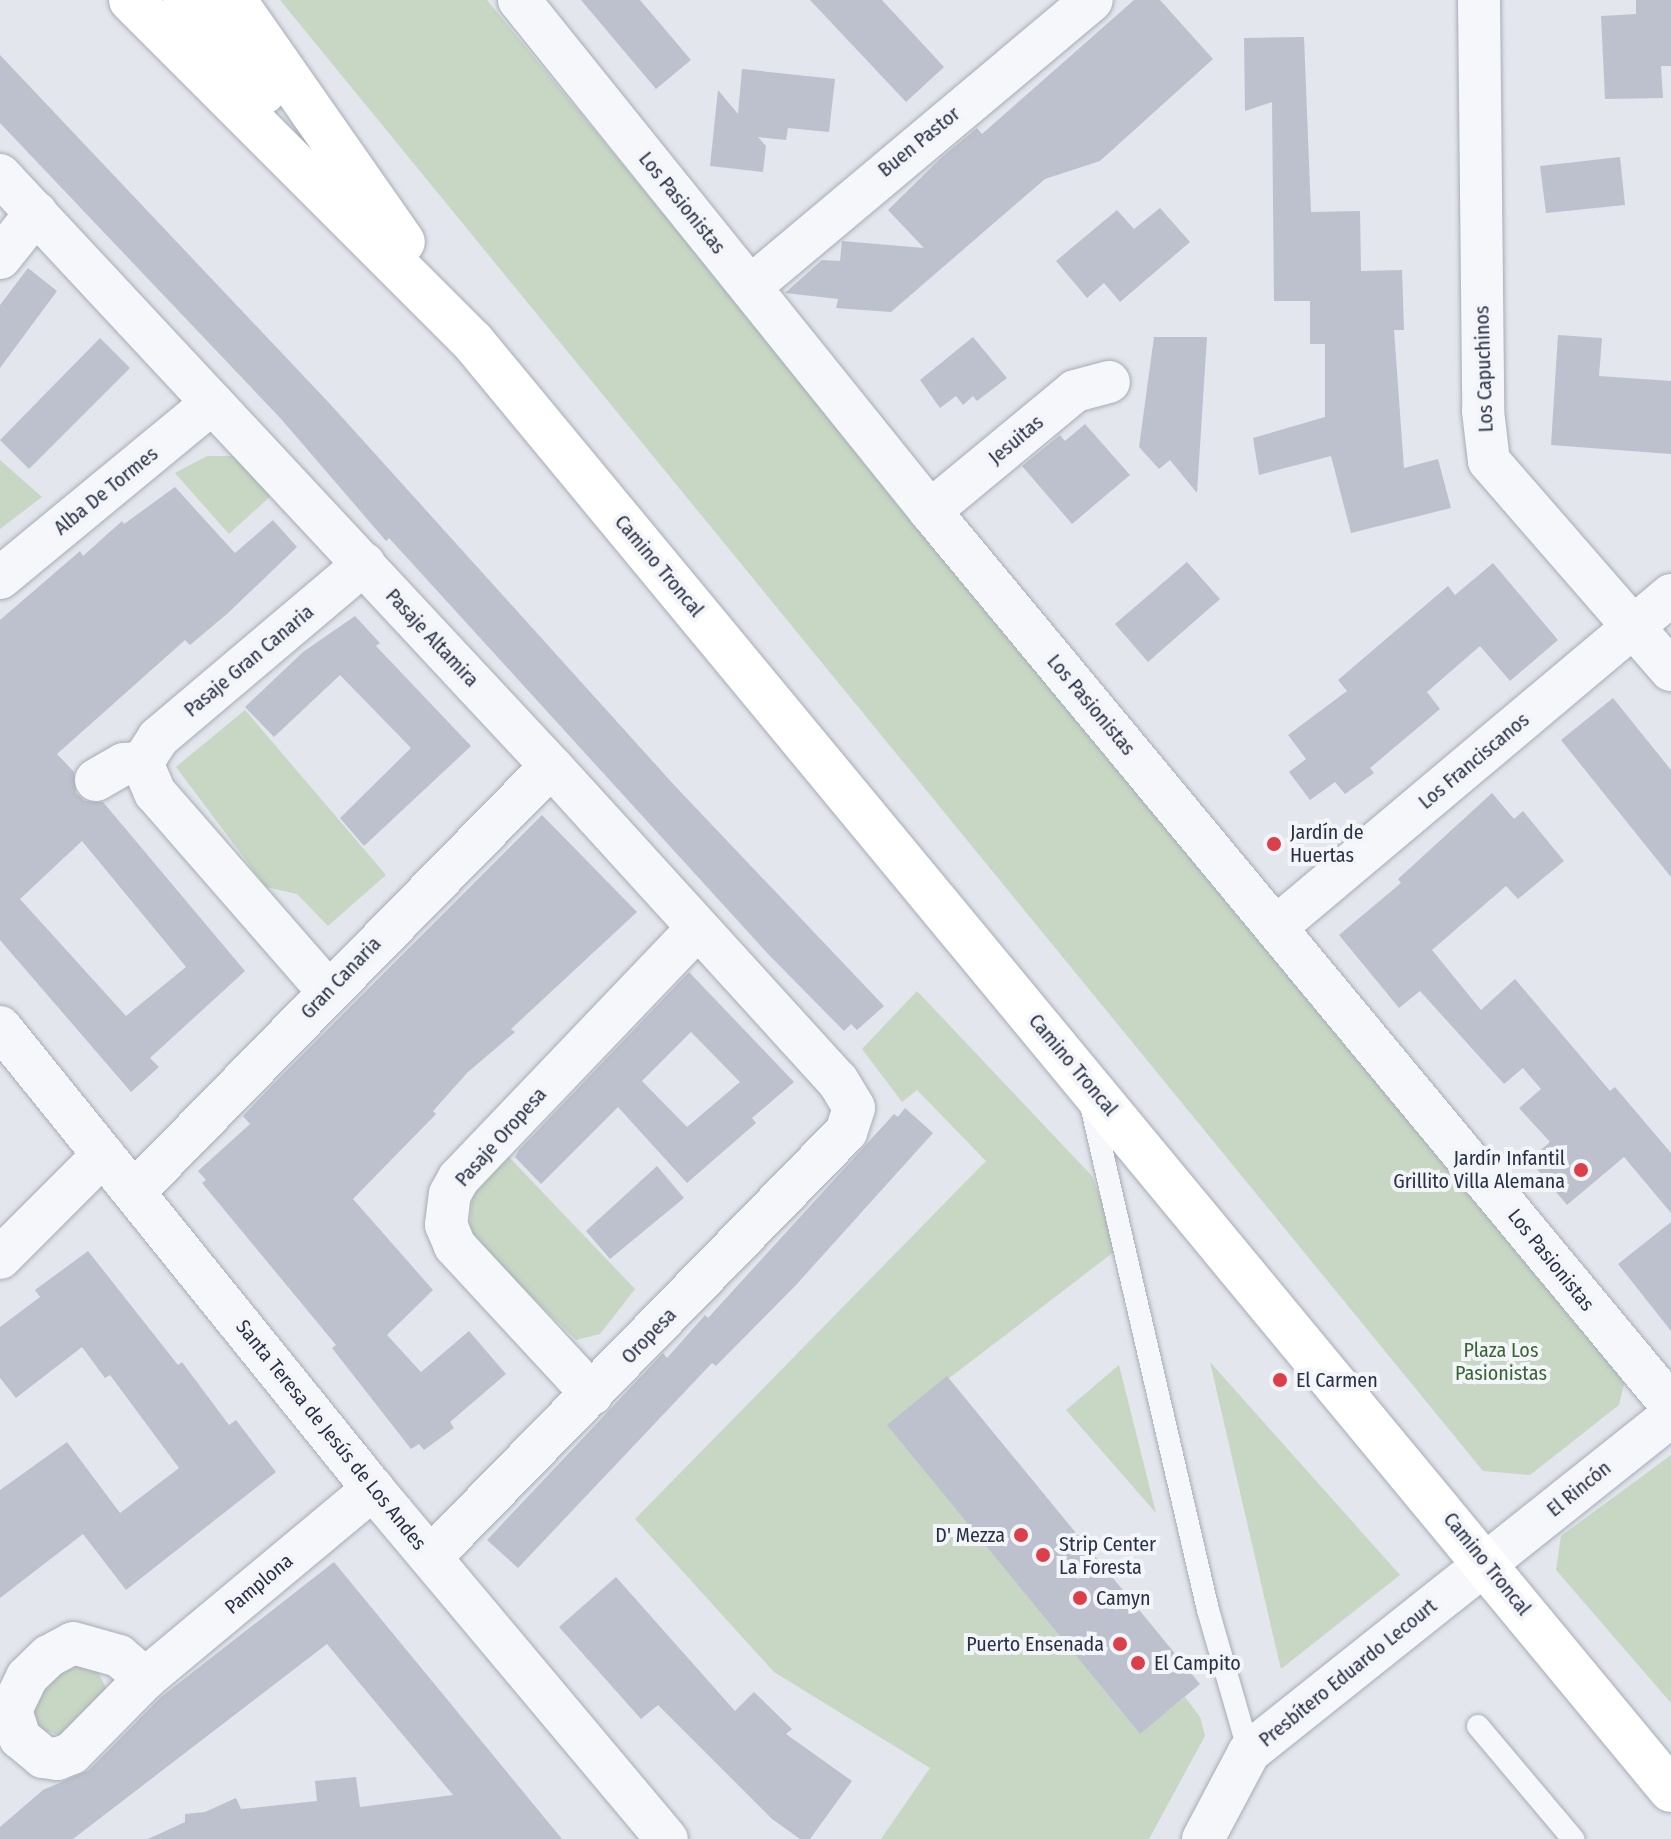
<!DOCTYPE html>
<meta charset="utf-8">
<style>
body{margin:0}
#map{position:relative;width:1671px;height:1839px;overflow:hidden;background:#e3e6ec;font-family:"Fira Sans Condensed",sans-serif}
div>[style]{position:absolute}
.green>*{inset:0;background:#c7d7c3}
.building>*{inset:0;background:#bdc1cd}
.roads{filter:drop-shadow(0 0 2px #a7acb7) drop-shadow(0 0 2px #a7acb7)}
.service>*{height:22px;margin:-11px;padding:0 11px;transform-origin:11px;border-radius:11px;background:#f6f7fa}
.minor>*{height:42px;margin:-21px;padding:0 21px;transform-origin:21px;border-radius:21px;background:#f6f7fa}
.primary>*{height:44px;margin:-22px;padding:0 22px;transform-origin:22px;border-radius:22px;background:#fff}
.motorway>*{height:44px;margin:-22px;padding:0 22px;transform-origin:22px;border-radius:22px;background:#fff}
.dots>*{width:22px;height:22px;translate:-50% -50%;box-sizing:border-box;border:4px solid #f3f5f9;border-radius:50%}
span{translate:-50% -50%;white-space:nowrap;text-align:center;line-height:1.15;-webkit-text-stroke:8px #f3f5f9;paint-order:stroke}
.street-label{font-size:20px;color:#293147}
.poi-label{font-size:20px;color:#293147}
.left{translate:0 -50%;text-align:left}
.right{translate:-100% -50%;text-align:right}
.park-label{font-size:20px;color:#3a6435}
</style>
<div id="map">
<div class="green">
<i style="clip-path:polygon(280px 0,487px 0,1625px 1380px,1619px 1405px,1530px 1475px,1483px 1471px)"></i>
<i style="clip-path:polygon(207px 456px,242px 456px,275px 492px,229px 534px,175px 473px)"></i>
<i style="clip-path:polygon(0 460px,42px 497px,0 529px)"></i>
<i style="clip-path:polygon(245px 710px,386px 875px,328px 926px,297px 894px,266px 887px,176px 767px)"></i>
<i style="clip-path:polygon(917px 991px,1092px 1176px,1119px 1248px,888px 1425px,1139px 1733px,1185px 1697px,1200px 1717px,1205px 1736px,1149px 1839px,881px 1839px,930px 1768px,774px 1672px,635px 1519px,986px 1161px,917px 1090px,902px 1102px,862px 1049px)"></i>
<i style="clip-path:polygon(508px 1156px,635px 1289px,600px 1334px,576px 1340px,469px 1235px,472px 1197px)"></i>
<i style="clip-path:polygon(1210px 1362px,1400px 1575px,1281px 1669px,1276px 1648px)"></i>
<i style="clip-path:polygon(1119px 1365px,1156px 1513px,1066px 1410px)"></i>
<i style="clip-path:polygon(1671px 1455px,1671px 1703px,1556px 1570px,1561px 1536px)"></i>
<i style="clip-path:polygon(54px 1661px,98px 1671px,112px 1702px,73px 1739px,39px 1729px,26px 1695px)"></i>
</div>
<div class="building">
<i style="clip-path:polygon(581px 0,640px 0,691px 60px,656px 89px)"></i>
<i style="clip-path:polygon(810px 0,882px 0,944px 67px,906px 102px)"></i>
<i style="clip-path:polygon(1134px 0,1160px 0,1213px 59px,1100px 161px,1045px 179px,891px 312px,836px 308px,838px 299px,785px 293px,822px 260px,840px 261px,842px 241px,924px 248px,888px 210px,941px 158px,977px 128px,982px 134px)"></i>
<i style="clip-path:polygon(1636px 0,1671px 0,1671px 66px,1661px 66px,1663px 98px,1605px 99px,1601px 16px,1636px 14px)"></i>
<i style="clip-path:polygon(1304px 37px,1311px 212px,1360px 211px,1361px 271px,1402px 270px,1404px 330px,1394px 330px,1404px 468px,1438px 459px,1451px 508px,1351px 533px,1331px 456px,1259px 475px,1253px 438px,1325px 417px,1325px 344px,1310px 344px,1310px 301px,1274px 301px,1272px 102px,1245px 111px,1244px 38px)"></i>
<i style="clip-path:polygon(0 55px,331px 405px,675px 786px,884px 1006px,857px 1030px,851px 1024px,844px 1031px,769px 955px,389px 538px,386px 541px,282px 420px,0 123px)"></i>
<i style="clip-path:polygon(742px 69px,835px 79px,829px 132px,788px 128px,786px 140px,758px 137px,766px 146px,763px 172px,710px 166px,718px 90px,738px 114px)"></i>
<i style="clip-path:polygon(1620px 157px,1625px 205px,1546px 213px,1540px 166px)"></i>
<i style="clip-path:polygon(1160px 208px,1190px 242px,1120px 302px,1104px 283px,1087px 298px,1056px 261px,1117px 210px,1134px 229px)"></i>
<i style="clip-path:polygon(28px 268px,57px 291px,0 368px,0 305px)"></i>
<i style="clip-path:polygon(1558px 335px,1602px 338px,1599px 376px,1671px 381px,1671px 454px,1551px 445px)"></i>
<i style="clip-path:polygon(973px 337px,1007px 378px,977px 401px,973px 396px,963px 405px,956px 396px,940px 408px,920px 380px)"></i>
<i style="clip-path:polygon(1154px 337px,1207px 337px,1197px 493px,1170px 460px,1159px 469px,1139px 447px)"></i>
<i style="clip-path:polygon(100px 338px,130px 368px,29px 469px,0 440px)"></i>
<i style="clip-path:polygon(1085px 424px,1130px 475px,1072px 524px,1022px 466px,1060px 435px,1065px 441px)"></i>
<i style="clip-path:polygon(evenodd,175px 487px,235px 553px,273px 520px,297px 547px,228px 613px,190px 645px,185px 640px,57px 754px,74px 772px,76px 793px,85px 801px,103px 802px,245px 971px,150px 1058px,159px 1067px,131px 1092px,0 940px,0 620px,80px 551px,83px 556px,122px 521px,124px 524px,175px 487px,82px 841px,186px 967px,126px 1016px,20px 899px,82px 841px)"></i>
<i style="clip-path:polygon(1187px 562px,1220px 599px,1148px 662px,1115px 624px)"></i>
<i style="clip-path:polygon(1493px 563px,1558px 640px,1510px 681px,1480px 646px,1427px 692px,1440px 709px,1370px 768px,1374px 773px,1345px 794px,1335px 782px,1310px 800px,1289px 772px,1306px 759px,1288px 735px,1347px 691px,1338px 680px,1448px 586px,1455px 595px)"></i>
<i style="clip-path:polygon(355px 616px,380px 643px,376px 646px,471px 746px,364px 846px,340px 818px,411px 748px,340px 675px,274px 737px,245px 707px,303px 652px)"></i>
<i style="clip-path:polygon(1613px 698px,1671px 770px,1671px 877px,1561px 740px)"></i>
<i style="clip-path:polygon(1492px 793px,1514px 819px,1523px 811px,1564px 861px,1518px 899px,1506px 886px,1432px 950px,1481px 1010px,1515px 979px,1610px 1091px,1615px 1087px,1671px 1153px,1671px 1213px,1624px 1157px,1567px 1205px,1529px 1160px,1550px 1142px,1519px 1108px,1541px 1089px,1523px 1068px,1504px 1084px,1420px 991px,1399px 1008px,1339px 935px,1401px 883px,1398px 879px)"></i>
<i style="clip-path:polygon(542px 815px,637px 912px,511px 1029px,515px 1032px,468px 1072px,433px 1111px,436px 1114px,353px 1199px,433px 1290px,387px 1335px,421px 1372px,469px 1331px,506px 1374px,450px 1422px,454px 1428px,424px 1450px,419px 1444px,411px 1449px,332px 1348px,336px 1345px,202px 1183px,206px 1180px,198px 1171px,250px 1124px,243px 1116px,281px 1076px)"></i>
<i style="clip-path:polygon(evenodd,689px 972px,794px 1082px,752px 1118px,756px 1123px,687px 1183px,618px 1107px,541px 1184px,515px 1157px,519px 1150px,689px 972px,691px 1032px,740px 1082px,687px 1127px,642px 1081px,691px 1032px)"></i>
<i style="clip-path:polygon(905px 1108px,933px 1133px,796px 1285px,716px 1366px,712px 1363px,518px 1568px,487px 1540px,663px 1353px,667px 1358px,705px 1315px,708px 1318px,894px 1114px,898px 1117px)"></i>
<i style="clip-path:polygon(657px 1166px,684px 1198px,610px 1259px,586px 1231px)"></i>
<i style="clip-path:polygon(1671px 1222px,1671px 1331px,1618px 1264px)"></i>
<i style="clip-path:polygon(88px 1251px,178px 1365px,182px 1362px,229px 1425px,236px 1420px,276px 1472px,126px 1590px,83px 1534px,0 1598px,0 1490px,67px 1442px,120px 1513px,179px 1468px,110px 1375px,105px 1378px,82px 1347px,16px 1398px,0 1378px,0 1327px,40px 1297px,35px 1290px)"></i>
<i style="clip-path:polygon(947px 1376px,1200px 1684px,1140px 1734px,887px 1425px)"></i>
<i style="clip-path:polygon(334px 1562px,562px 1839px,148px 1839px,185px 1822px,185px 1814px,205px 1812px,236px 1798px,241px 1809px,317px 1801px,315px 1781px,356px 1777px,360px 1807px,453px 1795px,327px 1644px,73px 1839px,0 1839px,0 1827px,43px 1790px,89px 1770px,161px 1697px)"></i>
<i style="clip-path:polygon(616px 1577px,735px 1711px,754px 1692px,792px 1729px,786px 1734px,852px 1781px,810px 1839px,800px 1839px,772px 1819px,658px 1705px,641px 1719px,559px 1627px)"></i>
</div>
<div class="roads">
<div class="service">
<i style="left:1091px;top:1105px;width:518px;rotate:76.96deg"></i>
<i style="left:1208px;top:1610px;width:148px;rotate:73.9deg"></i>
<i style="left:1478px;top:1726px;width:148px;rotate:49.9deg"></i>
</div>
<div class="minor">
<i style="left:519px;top:0;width:656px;rotate:51.19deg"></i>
<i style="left:930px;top:511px;width:1161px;rotate:50.35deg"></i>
<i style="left:1479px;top:0;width:411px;rotate:89.4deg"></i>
<i style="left:1483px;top:411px;width:50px;rotate:83.2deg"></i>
<i style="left:1489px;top:461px;width:277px;rotate:49deg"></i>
<i style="left:0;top:175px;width:808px;rotate:47.01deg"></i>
<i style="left:551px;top:766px;width:426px;rotate:47.7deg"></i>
<i style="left:838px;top:1081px;width:31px;rotate:59deg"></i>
<i style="left:854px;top:1108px;width:25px;rotate:108deg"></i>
<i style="left:846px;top:1132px;width:593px;rotate:134.32deg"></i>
<i style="left:0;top:258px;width:58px;rotate:-51.3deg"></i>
<i style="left:750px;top:287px;width:446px;rotate:-40deg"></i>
<i style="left:930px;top:511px;width:188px;rotate:-39.6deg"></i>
<i style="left:1075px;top:391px;width:35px;rotate:-15deg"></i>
<i style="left:0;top:578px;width:275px;rotate:-39.5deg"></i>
<i style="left:96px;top:780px;width:32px;rotate:-30deg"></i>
<i style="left:124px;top:764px;width:18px;rotate:-3deg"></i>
<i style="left:1276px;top:927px;width:516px;rotate:-40.05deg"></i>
<i style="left:328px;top:991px;width:263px;rotate:-131.1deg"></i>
<i style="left:155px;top:793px;width:33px;rotate:-113deg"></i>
<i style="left:142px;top:763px;width:30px;rotate:-57deg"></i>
<i style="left:158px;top:738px;width:270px;rotate:-40.2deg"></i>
<i style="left:0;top:1027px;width:594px;rotate:51.08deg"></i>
<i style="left:373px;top:1489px;width:457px;rotate:50deg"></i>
<i style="left:134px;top:1192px;width:596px;rotate:-45.61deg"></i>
<i style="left:0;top:1258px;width:146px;rotate:-45deg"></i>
<i style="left:592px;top:1394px;width:202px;rotate:-132.8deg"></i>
<i style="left:455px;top:1246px;width:23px;rotate:-113deg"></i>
<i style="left:446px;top:1225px;width:31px;rotate:-83deg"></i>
<i style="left:450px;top:1194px;width:18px;rotate:-61deg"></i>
<i style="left:459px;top:1178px;width:344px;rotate:-46.3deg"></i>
<i style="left:73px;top:1643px;width:48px;rotate:15.8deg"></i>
<i style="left:119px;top:1656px;width:35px;rotate:41deg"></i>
<i style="left:145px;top:1679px;width:104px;rotate:134.6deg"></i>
<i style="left:72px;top:1753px;width:16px;rotate:158deg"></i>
<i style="left:57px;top:1759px;width:14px;rotate:-172deg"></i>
<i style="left:43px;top:1757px;width:30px;rotate:-140deg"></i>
<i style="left:20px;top:1738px;width:29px;rotate:-108deg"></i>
<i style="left:11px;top:1710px;width:37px;rotate:-64deg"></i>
<i style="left:27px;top:1677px;width:30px;rotate:-44deg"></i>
<i style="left:49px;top:1656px;width:27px;rotate:-28deg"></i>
<i style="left:145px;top:1679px;width:297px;rotate:-39.8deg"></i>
<i style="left:1203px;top:1839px;width:98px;rotate:-62.1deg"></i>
<i style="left:1249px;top:1752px;width:539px;rotate:-38.53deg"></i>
</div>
<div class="primary">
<i style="left:473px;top:342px;width:1879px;rotate:50.4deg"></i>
</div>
<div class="motorway">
<i style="left:131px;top:0;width:484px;rotate:45deg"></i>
<i style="left:185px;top:0;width:121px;rotate:49.7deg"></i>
<i style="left:234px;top:0;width:295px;rotate:55.1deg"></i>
</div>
</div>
<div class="dots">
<i style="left:1274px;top:844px;background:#db3f4a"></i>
<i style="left:1581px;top:1170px;background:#db3f4a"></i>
<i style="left:1280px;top:1380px;background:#db3f4a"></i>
<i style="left:1021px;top:1535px;background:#db3f4a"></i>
<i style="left:1043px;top:1555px;background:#db3f4a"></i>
<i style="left:1080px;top:1598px;background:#db3f4a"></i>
<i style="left:1120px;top:1644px;background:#db3f4a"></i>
<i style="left:1138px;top:1663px;background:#db3f4a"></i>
</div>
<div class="street-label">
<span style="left:919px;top:142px;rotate:-39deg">Buen Pastor</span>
<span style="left:682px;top:203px;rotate:51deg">Los Pasionistas</span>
<span style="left:1484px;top:369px;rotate:-92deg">Los Capuchinos</span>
<span style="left:1016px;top:440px;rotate:-40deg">Jesuitas</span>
<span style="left:106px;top:491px;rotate:-39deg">Alba De Tormes</span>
<span style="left:659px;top:566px;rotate:50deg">Camino Troncal</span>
<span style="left:432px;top:638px;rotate:47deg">Pasaje Altamira</span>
<span style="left:249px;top:661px;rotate:-40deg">Pasaje Gran Canaria</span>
<span style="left:1091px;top:705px;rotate:50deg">Los Pasionistas</span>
<span style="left:1474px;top:761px;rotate:-40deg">Los Franciscanos</span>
<span style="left:341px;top:978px;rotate:-46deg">Gran Canaria</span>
<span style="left:1073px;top:1065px;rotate:50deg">Camino Troncal</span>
<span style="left:501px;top:1137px;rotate:-48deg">Pasaje Oropesa</span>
<span style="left:1551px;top:1260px;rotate:51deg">Los Pasionistas</span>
<span style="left:649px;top:1336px;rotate:-46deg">Oropesa</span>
<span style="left:331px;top:1435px;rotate:51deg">Santa Teresa de Jesús de Los Andes</span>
<span style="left:1579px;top:1489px;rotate:-39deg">El Rincón</span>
<span style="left:1487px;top:1564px;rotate:51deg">Camino Troncal</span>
<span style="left:259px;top:1584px;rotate:-40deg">Pamplona</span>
<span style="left:1348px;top:1673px;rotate:-39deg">Presbítero Eduardo Lecourt</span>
</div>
<div class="poi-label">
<span class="left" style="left:1290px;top:844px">Jardín de<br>Huertas</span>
<span class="right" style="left:1565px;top:1170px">Jardín Infantil<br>Grillito Villa Alemana</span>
<span class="left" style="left:1296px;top:1380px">El Carmen</span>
<span class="right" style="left:1005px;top:1535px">D' Mezza</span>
<span class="left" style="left:1059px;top:1556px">Strip Center<br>La Foresta</span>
<span class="left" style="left:1096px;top:1598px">Camyn</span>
<span class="right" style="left:1104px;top:1644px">Puerto Ensenada</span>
<span class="left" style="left:1154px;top:1663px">El Campito</span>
</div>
<div class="park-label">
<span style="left:1501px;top:1362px">Plaza Los<br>Pasionistas</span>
</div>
</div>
